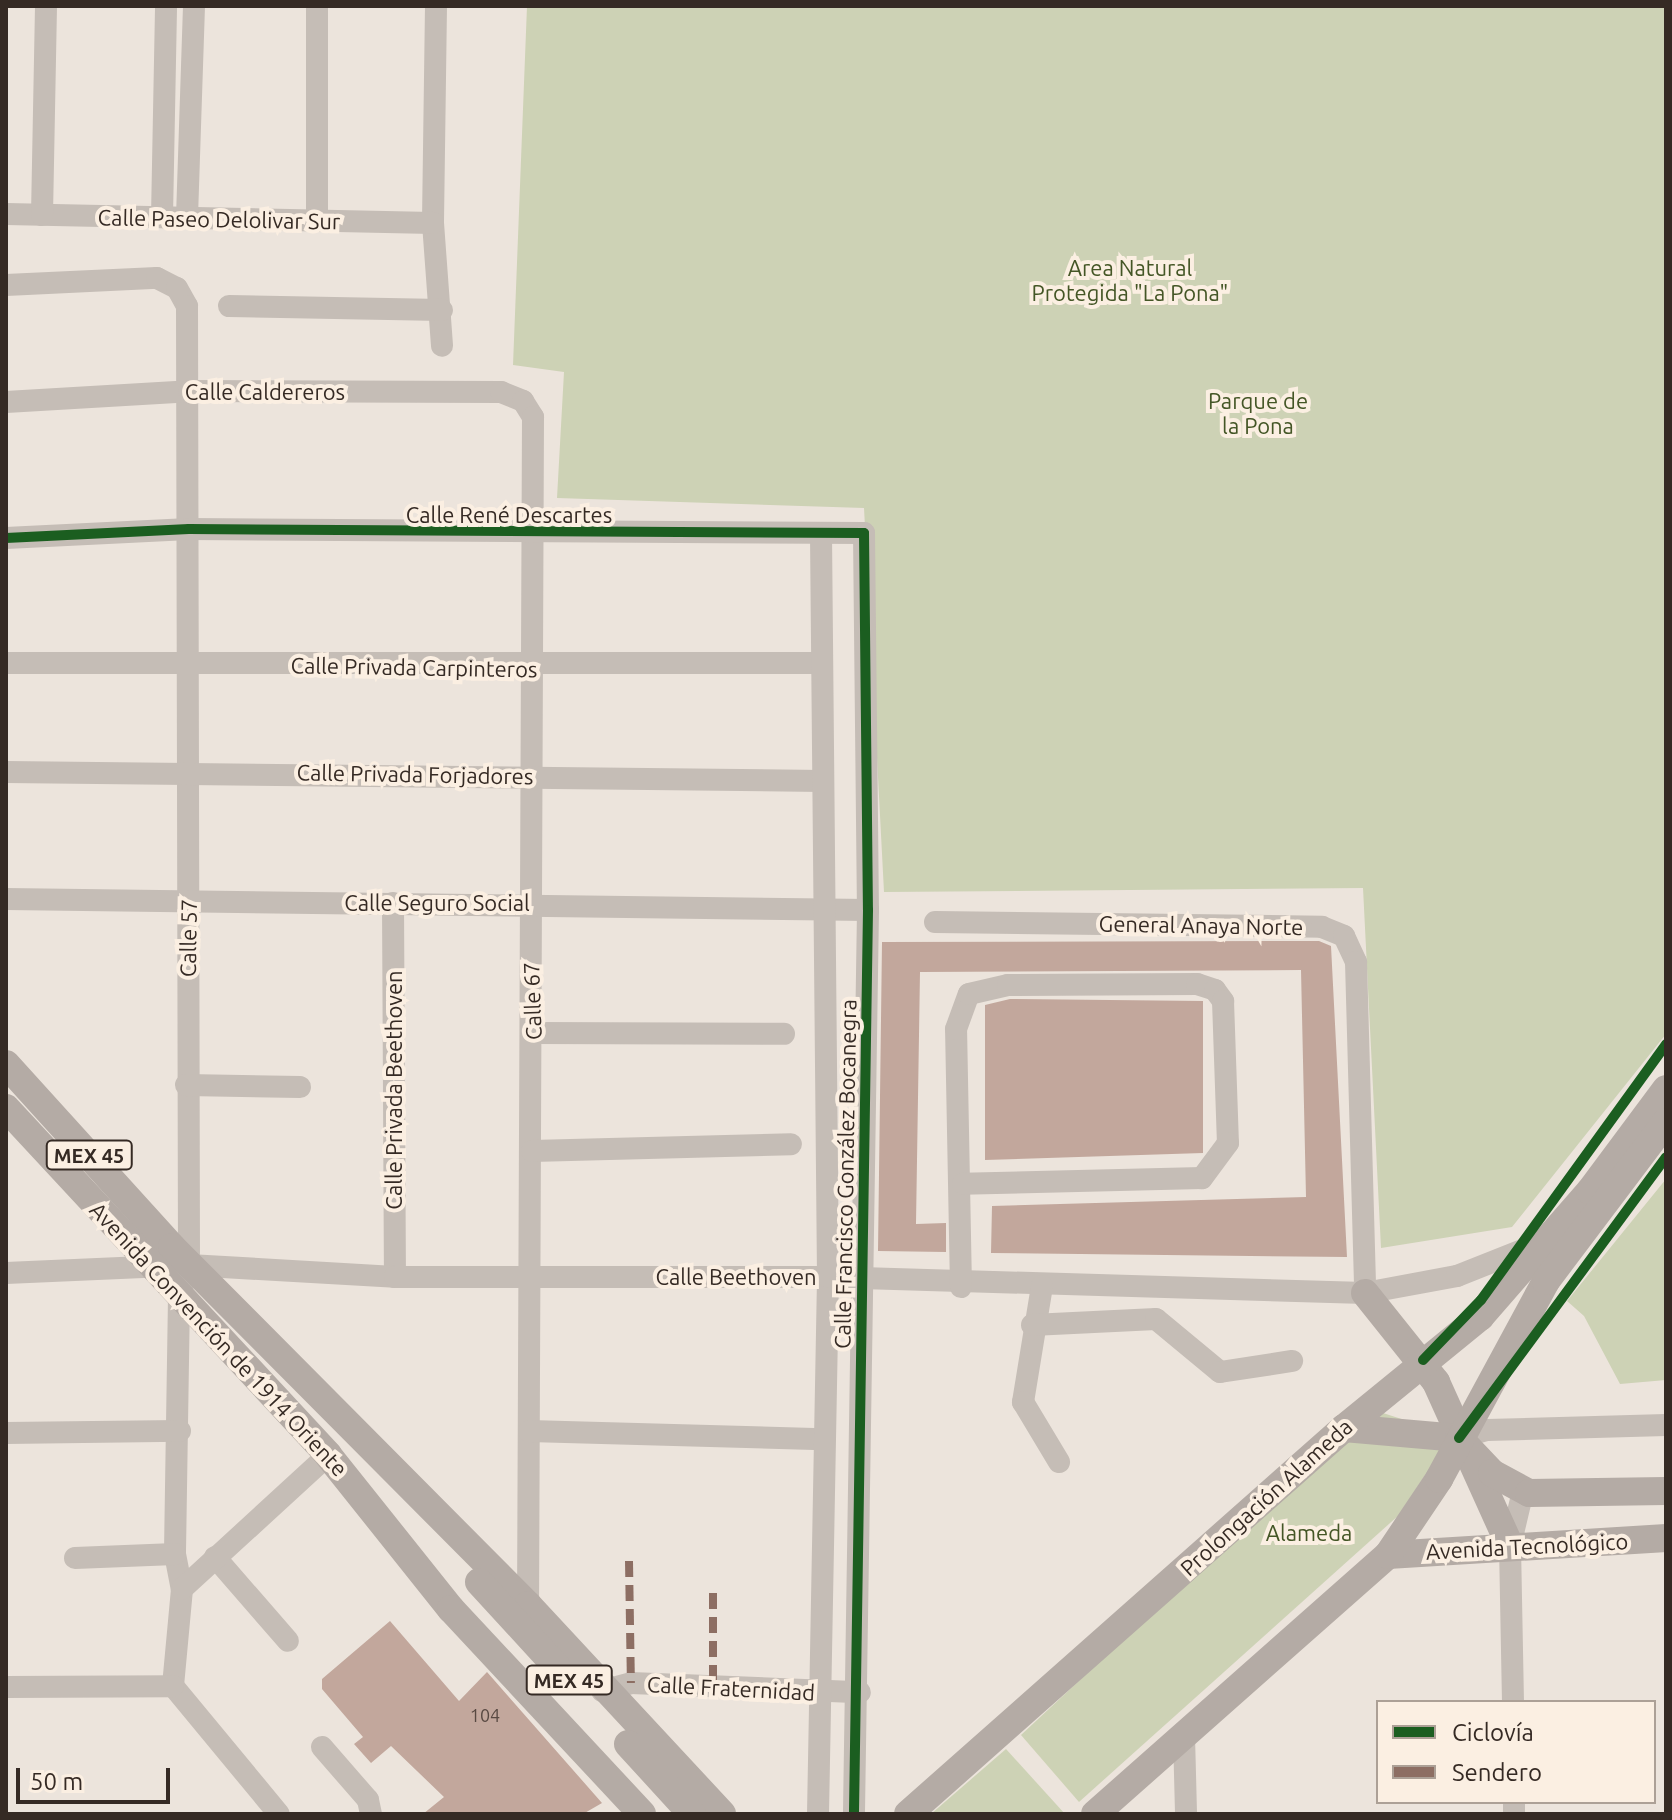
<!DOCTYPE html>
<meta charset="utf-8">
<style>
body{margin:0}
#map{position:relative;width:1672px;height:1820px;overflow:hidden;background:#ece4dc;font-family:Ubuntu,sans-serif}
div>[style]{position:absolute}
.green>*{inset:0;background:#cdd2b5}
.building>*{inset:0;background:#c2a79c}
.minor>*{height:22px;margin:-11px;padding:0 11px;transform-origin:11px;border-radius:11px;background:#c5bdb6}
.major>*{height:28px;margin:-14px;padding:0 14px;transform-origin:14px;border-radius:14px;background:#b4aba5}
.quiet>*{height:8px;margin-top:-4px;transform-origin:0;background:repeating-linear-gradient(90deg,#8d6e63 0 16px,transparent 0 24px)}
.cycleway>*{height:10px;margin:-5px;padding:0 5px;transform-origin:5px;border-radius:5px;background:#1b5e20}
span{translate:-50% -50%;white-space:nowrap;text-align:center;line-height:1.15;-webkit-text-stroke:8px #fbefe2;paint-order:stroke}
.number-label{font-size:18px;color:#584942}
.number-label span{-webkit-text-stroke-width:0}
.shield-label span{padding:2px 6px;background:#fbefe2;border:2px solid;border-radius:6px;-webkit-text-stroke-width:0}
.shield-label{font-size:20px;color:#352a24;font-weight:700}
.street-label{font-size:22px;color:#352a24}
.park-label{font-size:22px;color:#445626}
.frame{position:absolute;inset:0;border:8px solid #352a24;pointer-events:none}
.legend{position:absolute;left:1376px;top:1700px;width:280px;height:104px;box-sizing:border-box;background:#fbefe2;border:2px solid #aca096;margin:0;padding:10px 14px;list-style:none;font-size:24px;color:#352a24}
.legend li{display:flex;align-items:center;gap:16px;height:40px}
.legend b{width:40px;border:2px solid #aca096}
.scale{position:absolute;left:16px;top:1768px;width:154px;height:36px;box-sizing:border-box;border:4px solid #352a24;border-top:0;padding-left:10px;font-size:24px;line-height:28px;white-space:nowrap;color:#352a24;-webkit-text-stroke:6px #fbefe2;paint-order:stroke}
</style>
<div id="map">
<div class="green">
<i style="clip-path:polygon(527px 6px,1666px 6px,1666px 1034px,1512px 1227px,1381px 1248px,1363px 888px,884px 892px,864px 508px,557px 498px,564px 372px,513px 365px)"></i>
<i style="clip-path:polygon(1666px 1179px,1666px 1380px,1620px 1384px,1584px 1316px,1567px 1301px)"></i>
<i style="clip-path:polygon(1383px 1413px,1426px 1427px,1441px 1451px,1399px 1515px,1079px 1802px,1021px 1735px,1365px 1414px)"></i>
<i style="clip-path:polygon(1006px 1749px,1065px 1814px,931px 1814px)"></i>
</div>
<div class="building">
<i style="clip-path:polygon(1319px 941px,1331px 946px,1347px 1257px,991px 1253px,992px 1206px,1306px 1197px,1301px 970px,920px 972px,916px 1224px,946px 1223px,946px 1252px,878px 1251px,882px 942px)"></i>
<i style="clip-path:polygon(1010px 999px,1203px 1001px,1203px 1153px,985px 1160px,985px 1005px)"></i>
<i style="clip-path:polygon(390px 1621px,459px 1701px,487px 1672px,602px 1803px,583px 1814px,423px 1814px,444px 1797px,391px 1746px,371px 1763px,354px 1744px,363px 1737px,322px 1689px,322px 1679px)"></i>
</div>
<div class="minor">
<i style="left:317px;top:6px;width:215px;rotate:90deg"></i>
<i style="left:436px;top:6px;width:217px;rotate:90.8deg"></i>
<i style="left:433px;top:223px;width:123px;rotate:85.8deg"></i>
<i style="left:6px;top:214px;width:427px;rotate:1.2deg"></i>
<i style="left:42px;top:215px;width:209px;rotate:-88.9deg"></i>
<i style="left:162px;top:217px;width:211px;rotate:-88.9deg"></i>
<i style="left:187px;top:217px;width:211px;rotate:-88.1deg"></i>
<i style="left:6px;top:285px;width:151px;rotate:-2.7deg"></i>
<i style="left:157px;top:278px;width:22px;rotate:27deg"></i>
<i style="left:177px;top:288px;width:21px;rotate:61deg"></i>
<i style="left:187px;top:306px;width:959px;rotate:89.88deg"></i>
<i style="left:189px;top:1265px;width:34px;rotate:107deg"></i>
<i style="left:179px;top:1297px;width:257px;rotate:90.9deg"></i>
<i style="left:175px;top:1554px;width:36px;rotate:79deg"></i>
<i style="left:182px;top:1589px;width:97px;rotate:95.3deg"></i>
<i style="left:173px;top:1686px;width:166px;rotate:50.4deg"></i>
<i style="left:229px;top:306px;width:213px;rotate:1.1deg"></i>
<i style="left:6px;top:402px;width:183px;rotate:-3.4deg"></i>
<i style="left:189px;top:391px;width:312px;rotate:0.2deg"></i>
<i style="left:501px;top:392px;width:24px;rotate:22deg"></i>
<i style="left:523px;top:401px;width:19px;rotate:58deg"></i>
<i style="left:533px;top:417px;width:1188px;rotate:90.24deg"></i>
<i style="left:6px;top:538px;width:183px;rotate:-2.8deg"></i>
<i style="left:189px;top:529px;width:675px;rotate:0.34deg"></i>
<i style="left:864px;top:533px;width:377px;rotate:89.4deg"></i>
<i style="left:868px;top:910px;width:904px;rotate:90.89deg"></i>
<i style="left:6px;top:663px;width:816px"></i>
<i style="left:6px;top:772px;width:817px;rotate:0.63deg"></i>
<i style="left:6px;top:899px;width:862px;rotate:0.73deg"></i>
<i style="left:393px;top:903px;width:374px;rotate:89.7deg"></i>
<i style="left:935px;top:922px;width:387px;rotate:0.7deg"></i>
<i style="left:1322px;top:927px;width:24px;rotate:22deg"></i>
<i style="left:1344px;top:936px;width:29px;rotate:65deg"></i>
<i style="left:1356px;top:962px;width:331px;rotate:88.4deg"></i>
<i style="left:534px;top:1033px;width:250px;rotate:0.2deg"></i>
<i style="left:186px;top:1085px;width:114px;rotate:1deg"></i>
<i style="left:532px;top:1151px;width:259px;rotate:-1.5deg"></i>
<i style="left:6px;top:1273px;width:183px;rotate:-2.5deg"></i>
<i style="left:189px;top:1265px;width:206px;rotate:3.3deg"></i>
<i style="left:395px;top:1277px;width:433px"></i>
<i style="left:828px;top:1277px;width:537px;rotate:1.71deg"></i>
<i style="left:1365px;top:1293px;width:94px;rotate:-10.5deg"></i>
<i style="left:1457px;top:1276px;width:84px;rotate:-21.7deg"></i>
<i style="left:1042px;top:1286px;width:118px;rotate:99.3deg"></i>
<i style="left:1023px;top:1402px;width:70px;rotate:59deg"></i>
<i style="left:961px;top:1287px;width:258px;rotate:-91.1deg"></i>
<i style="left:956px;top:1029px;width:37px;rotate:-70deg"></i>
<i style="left:969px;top:994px;width:40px;rotate:-13deg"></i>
<i style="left:1008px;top:985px;width:189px;rotate:-0.3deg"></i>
<i style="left:1197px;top:984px;width:19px;rotate:18deg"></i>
<i style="left:1215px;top:990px;width:14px;rotate:54deg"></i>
<i style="left:1223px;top:1001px;width:142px;rotate:88deg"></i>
<i style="left:1228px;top:1143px;width:44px;rotate:126.6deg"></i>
<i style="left:1202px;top:1178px;width:239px;rotate:178.6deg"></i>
<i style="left:1032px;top:1325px;width:124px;rotate:-2.8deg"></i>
<i style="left:1156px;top:1319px;width:83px;rotate:39.6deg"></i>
<i style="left:1220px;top:1372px;width:73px;rotate:-8.7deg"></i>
<i style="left:529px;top:1431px;width:294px;rotate:1.6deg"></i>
<i style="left:6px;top:1433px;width:174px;rotate:-0.7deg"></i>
<i style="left:1459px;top:1438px;width:29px;rotate:-16deg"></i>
<i style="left:1487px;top:1430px;width:179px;rotate:-1.6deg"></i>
<i style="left:215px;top:1557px;width:111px;rotate:49deg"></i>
<i style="left:75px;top:1558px;width:100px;rotate:-2.3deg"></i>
<i style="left:182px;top:1589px;width:198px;rotate:-42.5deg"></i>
<i style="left:6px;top:1687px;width:167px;rotate:-0.3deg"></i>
<i style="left:602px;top:1691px;width:30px;rotate:-15deg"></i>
<i style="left:631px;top:1683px;width:229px;rotate:2.3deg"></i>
<i style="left:1513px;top:1702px;width:156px;rotate:-91.1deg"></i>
<i style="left:1510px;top:1546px;width:57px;rotate:-76.7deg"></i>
<i style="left:1184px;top:1736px;width:78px;rotate:88.5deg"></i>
<i style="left:322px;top:1747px;width:70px;rotate:49deg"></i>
<i style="left:368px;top:1800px;width:14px;rotate:78deg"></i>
<i style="left:1514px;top:1802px;width:12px;rotate:90deg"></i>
<i style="left:818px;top:1814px;width:537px;rotate:-88.93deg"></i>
<i style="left:828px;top:1277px;width:744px;rotate:-90.54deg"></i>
</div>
<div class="major">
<i style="left:6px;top:1064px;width:247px;rotate:47.8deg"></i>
<i style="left:172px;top:1247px;width:505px;rotate:45.16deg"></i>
<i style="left:528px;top:1605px;width:285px;rotate:47.1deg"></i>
<i style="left:6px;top:1108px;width:473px;rotate:47.1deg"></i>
<i style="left:328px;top:1455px;width:197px;rotate:51.4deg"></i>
<i style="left:451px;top:1609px;width:280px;rotate:47deg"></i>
<i style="left:1365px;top:1293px;width:114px;rotate:51.4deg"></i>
<i style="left:1436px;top:1382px;width:180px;rotate:65.7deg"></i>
<i style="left:1344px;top:1428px;width:115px;rotate:5deg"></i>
<i style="left:1459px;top:1438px;width:48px;rotate:46.7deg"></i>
<i style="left:1492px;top:1473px;width:42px;rotate:28.4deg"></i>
<i style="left:1529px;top:1493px;width:137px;rotate:-0.8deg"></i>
<i style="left:1388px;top:1555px;width:279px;rotate:-3.5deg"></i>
<i style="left:479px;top:1582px;width:114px;rotate:47.5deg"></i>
<i style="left:628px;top:1744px;width:95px;rotate:47.6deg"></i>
<i style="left:908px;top:1814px;width:582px;rotate:-41.52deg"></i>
<i style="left:1344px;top:1428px;width:176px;rotate:-39.2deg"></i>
<i style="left:1480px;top:1317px;width:167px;rotate:-48.9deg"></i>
<i style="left:1590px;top:1191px;width:127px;rotate:-53.3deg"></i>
<i style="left:1095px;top:1814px;width:391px;rotate:-41.5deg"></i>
<i style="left:1388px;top:1555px;width:92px;rotate:-56.1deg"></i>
<i style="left:1439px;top:1479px;width:225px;rotate:-61.6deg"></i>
<i style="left:1546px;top:1281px;width:199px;rotate:-53deg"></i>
</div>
<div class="quiet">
<i style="left:629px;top:1561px;width:122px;rotate:89.1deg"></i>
<i style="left:713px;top:1593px;width:91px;rotate:90deg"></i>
</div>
<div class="cycleway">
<i style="left:6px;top:538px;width:183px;rotate:-2.8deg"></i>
<i style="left:189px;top:529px;width:675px;rotate:0.34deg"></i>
<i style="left:864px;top:533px;width:377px;rotate:89.4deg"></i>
<i style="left:868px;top:910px;width:904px;rotate:90.89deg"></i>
<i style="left:1423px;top:1360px;width:83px;rotate:-46deg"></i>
<i style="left:1481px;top:1300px;width:316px;rotate:-54.1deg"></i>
<i style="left:1459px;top:1438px;width:349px;rotate:-53.6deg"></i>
</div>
<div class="number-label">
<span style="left:485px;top:1715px">104</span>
</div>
<div class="shield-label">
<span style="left:89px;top:1155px">MEX 45</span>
<span style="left:569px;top:1680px">MEX 45</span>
</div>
<div class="street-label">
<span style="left:219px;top:219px;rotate:1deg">Calle Paseo Delolivar Sur</span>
<span style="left:265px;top:392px">Calle Caldereros</span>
<span style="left:509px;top:515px">Calle René Descartes</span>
<span style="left:414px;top:667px;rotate:1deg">Calle Privada Carpinteros</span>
<span style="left:415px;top:774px;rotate:1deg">Calle Privada Forjadores</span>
<span style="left:437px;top:903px">Calle Seguro Social</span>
<span style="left:1201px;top:925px;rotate:1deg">General Anaya Norte</span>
<span style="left:188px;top:938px;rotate:-89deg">Calle 57</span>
<span style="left:532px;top:1001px;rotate:-92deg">Calle 67</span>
<span style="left:394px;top:1090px;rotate:-90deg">Calle Privada Beethoven</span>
<span style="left:845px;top:1174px;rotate:-89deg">Calle Francisco González Bocanegra</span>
<span style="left:736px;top:1277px">Calle Beethoven</span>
<span style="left:219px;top:1339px;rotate:47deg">Avenida Convención de 1914 Oriente</span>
<span style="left:1266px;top:1497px;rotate:-42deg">Prolongación Alameda</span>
<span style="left:1527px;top:1546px;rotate:-3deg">Avenida Tecnológico</span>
<span style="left:731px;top:1688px;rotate:3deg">Calle Fraternidad</span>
</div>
<div class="park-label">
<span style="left:1130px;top:280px">Area Natural<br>Protegida "La Pona"</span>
<span style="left:1258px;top:413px">Parque de<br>la Pona</span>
<span style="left:1309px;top:1533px">Alameda</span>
</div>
<div class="frame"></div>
<ul class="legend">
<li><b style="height:10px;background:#1b5e20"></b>Ciclovía</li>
<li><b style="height:10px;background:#8d6e63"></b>Sendero</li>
</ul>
<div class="scale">50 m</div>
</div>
